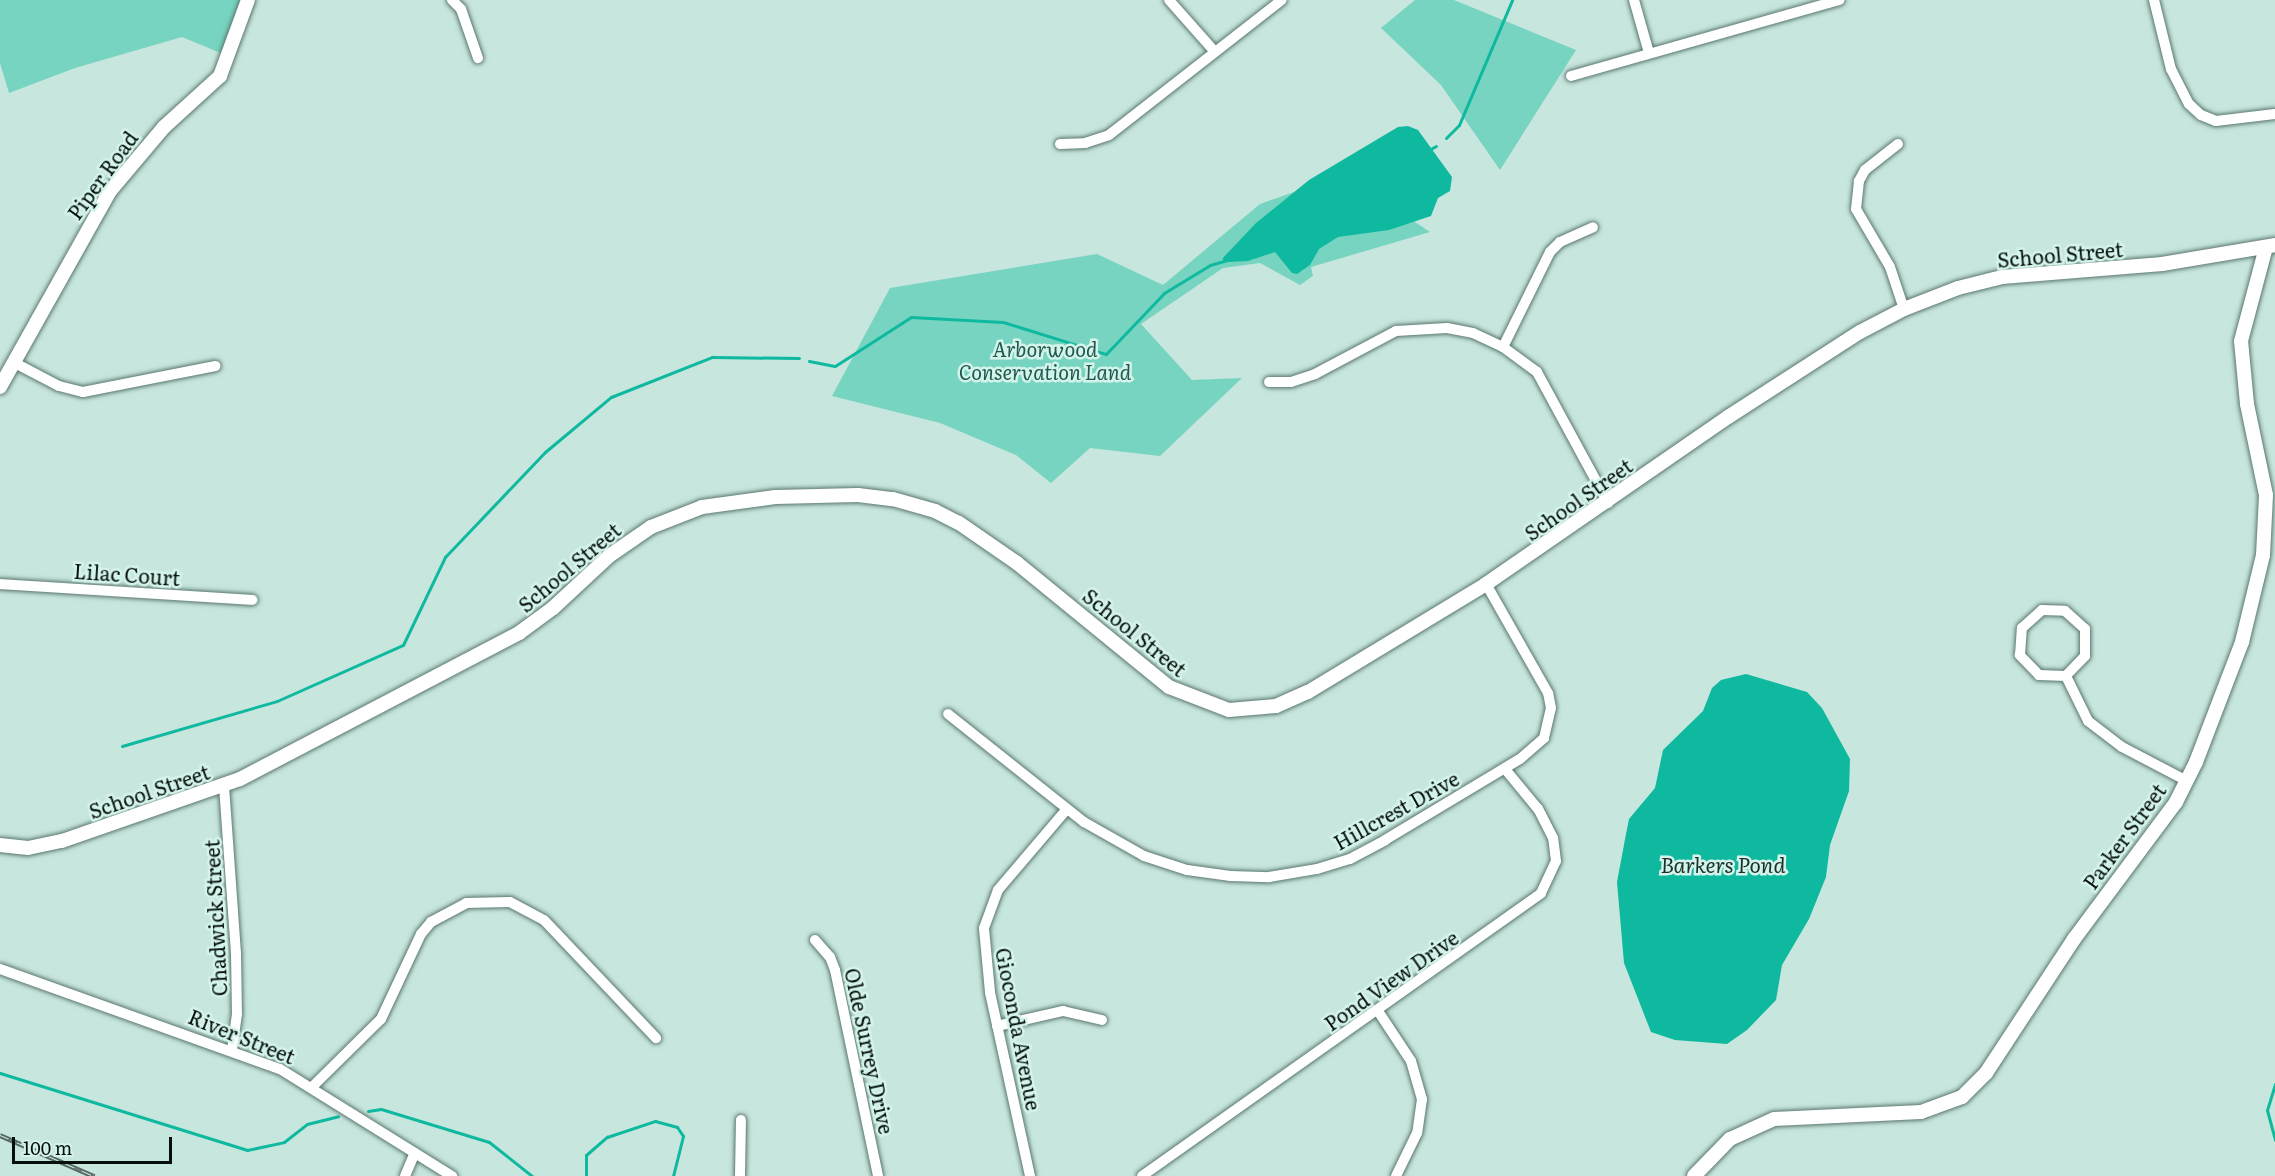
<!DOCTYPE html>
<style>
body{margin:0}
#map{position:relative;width:2275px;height:1176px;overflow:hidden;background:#c7e6de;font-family:Literata,serif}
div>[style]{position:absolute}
.green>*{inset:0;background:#77d4c0}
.water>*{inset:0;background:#0eb99f}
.stream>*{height:3px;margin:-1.5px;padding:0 1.5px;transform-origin:1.5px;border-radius:1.5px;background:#0eb99f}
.roads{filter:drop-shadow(0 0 2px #5a7770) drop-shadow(0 0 2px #5a7770)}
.minor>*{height:10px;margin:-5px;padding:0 5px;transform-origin:5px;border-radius:5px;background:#fff}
.tertiary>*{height:14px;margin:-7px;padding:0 7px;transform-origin:7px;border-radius:7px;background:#fff}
.rail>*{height:5px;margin-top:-2.5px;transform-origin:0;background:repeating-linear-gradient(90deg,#d4f4eb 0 9px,#566964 0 18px);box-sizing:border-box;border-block:2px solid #566964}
span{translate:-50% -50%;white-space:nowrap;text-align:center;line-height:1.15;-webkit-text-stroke:5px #d4f4eb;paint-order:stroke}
.street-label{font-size:20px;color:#050f0c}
.park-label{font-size:20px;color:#205a4f;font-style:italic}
.water-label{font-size:21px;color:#182f2a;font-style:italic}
.scale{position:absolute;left:12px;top:1137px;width:160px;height:27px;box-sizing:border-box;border:3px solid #050f0c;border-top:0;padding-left:8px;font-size:18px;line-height:21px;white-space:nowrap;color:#050f0c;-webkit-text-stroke:4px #d4f4eb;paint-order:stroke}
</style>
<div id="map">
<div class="green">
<i style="clip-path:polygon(0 0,242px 0,223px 54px,182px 37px,75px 68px,9px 93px,0 63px)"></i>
<i style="clip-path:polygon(1415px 0,1454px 0,1576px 50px,1500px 170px,1441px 85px,1381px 28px)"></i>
<i style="clip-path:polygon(1391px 158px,1412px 220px,1430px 232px,1311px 267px,1313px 276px,1300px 285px,1260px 263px,1223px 268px,1141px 324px,1192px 380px,1242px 378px,1160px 456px,1090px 448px,1051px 483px,1016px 455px,940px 423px,832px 396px,890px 288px,1097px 254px,1163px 285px,1260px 204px)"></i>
</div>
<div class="water">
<i style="clip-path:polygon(1408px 126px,1418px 130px,1452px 177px,1450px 191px,1438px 198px,1431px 216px,1389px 230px,1338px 237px,1319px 249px,1310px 265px,1297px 274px,1292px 273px,1275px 252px,1248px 261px,1228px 262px,1222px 259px,1256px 223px,1309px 180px,1398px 127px)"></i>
<i style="clip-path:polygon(1746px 674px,1807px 692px,1822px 708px,1850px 759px,1849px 791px,1830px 845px,1826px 877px,1809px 919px,1782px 965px,1776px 1000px,1747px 1030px,1727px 1044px,1675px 1040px,1651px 1032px,1624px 963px,1617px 882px,1626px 834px,1629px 819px,1655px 788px,1663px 750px,1703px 711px,1712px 688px,1721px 680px)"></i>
</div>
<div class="stream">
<i style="left:1446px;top:138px;width:18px;rotate:-45deg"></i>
<i style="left:1459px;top:125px;width:136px;rotate:-67deg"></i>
<i style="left:1429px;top:150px;width:8px;rotate:-30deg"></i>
<i style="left:809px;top:361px;width:26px;rotate:11deg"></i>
<i style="left:835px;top:366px;width:90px;rotate:-32.8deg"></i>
<i style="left:911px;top:317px;width:92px;rotate:3.1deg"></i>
<i style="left:1003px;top:322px;width:108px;rotate:17.3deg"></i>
<i style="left:1106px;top:354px;width:84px;rotate:-46.4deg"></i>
<i style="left:1164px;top:293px;width:54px;rotate:-31.3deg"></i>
<i style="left:1210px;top:265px;width:18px;rotate:-16deg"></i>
<i style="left:122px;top:746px;width:161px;rotate:-16.2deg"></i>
<i style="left:277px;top:701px;width:138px;rotate:-24deg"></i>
<i style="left:403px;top:645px;width:98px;rotate:-64.5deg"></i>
<i style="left:445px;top:557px;width:145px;rotate:-46.4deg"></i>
<i style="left:545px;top:452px;width:86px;rotate:-39.8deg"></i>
<i style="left:611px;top:397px;width:109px;rotate:-21.6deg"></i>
<i style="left:712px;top:357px;width:87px;rotate:0.7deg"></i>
<i style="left:0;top:1073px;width:259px;rotate:17.3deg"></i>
<i style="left:247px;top:1150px;width:38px;rotate:-12deg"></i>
<i style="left:284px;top:1142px;width:29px;rotate:-38deg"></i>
<i style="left:307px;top:1124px;width:32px;rotate:-14deg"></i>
<i style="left:2275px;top:1084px;width:27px;rotate:107deg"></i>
<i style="left:2267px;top:1110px;width:31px;rotate:75deg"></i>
<i style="left:368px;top:1111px;width:13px;rotate:-9deg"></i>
<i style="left:381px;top:1109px;width:113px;rotate:17deg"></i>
<i style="left:489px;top:1142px;width:55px;rotate:38.3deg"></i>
<i style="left:586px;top:1176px;width:21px;rotate:-90deg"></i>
<i style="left:586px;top:1155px;width:28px;rotate:-41deg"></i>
<i style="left:607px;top:1137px;width:51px;rotate:-18.4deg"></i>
<i style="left:655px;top:1121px;width:23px;rotate:15deg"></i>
<i style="left:677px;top:1127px;width:11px;rotate:56deg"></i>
<i style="left:683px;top:1136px;width:41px;rotate:104deg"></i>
</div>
<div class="roads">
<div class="minor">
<i style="left:452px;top:0;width:13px;rotate:45deg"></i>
<i style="left:461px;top:9px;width:52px;rotate:70.9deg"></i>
<i style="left:1169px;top:0;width:69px;rotate:48.5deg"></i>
<i style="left:1634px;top:0;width:55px;rotate:74.2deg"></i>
<i style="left:2154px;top:0;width:71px;rotate:76.2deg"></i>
<i style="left:2171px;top:69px;width:39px;rotate:63deg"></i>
<i style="left:2189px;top:104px;width:16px;rotate:43deg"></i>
<i style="left:2201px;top:115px;width:16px;rotate:22deg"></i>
<i style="left:2216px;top:121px;width:59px;rotate:-6.8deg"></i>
<i style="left:1571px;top:76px;width:279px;rotate:-15.8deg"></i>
<i style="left:1060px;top:144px;width:25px;rotate:-2deg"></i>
<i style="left:1085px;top:143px;width:25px;rotate:-18deg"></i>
<i style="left:1109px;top:135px;width:219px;rotate:-38deg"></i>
<i style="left:1898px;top:144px;width:42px;rotate:141.8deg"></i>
<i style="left:1865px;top:170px;width:13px;rotate:119deg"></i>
<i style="left:1859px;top:181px;width:28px;rotate:96deg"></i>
<i style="left:1856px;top:209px;width:67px;rotate:59.6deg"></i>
<i style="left:1890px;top:267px;width:44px;rotate:71.6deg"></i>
<i style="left:1503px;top:347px;width:106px;rotate:-63.7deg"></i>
<i style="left:1550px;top:252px;width:14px;rotate:-45deg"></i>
<i style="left:1560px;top:242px;width:36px;rotate:-24deg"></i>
<i style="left:13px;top:362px;width:52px;rotate:27.6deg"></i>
<i style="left:59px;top:386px;width:25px;rotate:14deg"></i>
<i style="left:83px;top:392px;width:135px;rotate:-11.1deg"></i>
<i style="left:1269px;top:382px;width:22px"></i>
<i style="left:1291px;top:382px;width:25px;rotate:-18deg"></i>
<i style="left:1315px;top:374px;width:92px;rotate:-28deg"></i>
<i style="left:1396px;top:331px;width:51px;rotate:-3.4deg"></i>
<i style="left:1447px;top:328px;width:26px;rotate:11deg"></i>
<i style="left:1473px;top:333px;width:33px;rotate:25deg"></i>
<i style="left:1503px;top:347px;width:42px;rotate:36.3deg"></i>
<i style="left:1537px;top:372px;width:149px;rotate:61.5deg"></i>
<i style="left:0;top:584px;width:253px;rotate:3.6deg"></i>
<i style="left:2066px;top:676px;width:27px;rotate:-178deg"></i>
<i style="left:2039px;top:675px;width:28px;rotate:-134deg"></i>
<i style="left:2020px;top:655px;width:27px;rotate:-86deg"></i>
<i style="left:2022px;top:628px;width:27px;rotate:-42deg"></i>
<i style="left:2042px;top:610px;width:23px;rotate:2deg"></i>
<i style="left:2065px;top:611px;width:27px;rotate:42deg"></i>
<i style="left:2085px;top:629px;width:27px;rotate:90deg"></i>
<i style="left:2085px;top:656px;width:28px;rotate:134deg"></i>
<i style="left:2066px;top:676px;width:50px;rotate:63.9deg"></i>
<i style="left:2088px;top:721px;width:43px;rotate:37.4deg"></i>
<i style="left:2122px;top:747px;width:73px;rotate:27.6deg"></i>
<i style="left:948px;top:714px;width:174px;rotate:38.5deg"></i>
<i style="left:1084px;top:822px;width:69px;rotate:29.5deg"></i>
<i style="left:1144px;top:856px;width:45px;rotate:18deg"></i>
<i style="left:1187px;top:870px;width:44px;rotate:7.8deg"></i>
<i style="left:1231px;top:876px;width:38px;rotate:2deg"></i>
<i style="left:1269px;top:877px;width:49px;rotate:-9.5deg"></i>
<i style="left:1317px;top:869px;width:34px;rotate:-17deg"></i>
<i style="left:1350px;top:859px;width:40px;rotate:-28deg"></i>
<i style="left:1385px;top:840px;width:157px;rotate:-31deg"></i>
<i style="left:1520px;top:759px;width:32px;rotate:-41deg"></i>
<i style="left:1544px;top:738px;width:31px;rotate:-77deg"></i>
<i style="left:1551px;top:708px;width:15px;rotate:-101deg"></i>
<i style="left:1548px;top:693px;width:125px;rotate:-119.6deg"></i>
<i style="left:224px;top:786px;width:167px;rotate:85.9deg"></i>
<i style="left:236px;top:953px;width:61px;rotate:89.1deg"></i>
<i style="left:237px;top:1014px;width:34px;rotate:98deg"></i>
<i style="left:815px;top:940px;width:23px;rotate:49deg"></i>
<i style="left:830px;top:957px;width:14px;rotate:69deg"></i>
<i style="left:835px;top:970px;width:210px;rotate:78.2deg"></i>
<i style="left:0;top:969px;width:297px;rotate:19.7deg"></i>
<i style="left:280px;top:1069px;width:203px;rotate:31.9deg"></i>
<i style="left:1378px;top:1011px;width:60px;rotate:56.6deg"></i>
<i style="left:1411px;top:1061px;width:40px;rotate:74deg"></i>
<i style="left:1422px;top:1099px;width:34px;rotate:98deg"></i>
<i style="left:1417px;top:1133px;width:48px;rotate:116deg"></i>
<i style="left:997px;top:1026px;width:68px;rotate:-12.8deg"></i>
<i style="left:1063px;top:1011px;width:40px;rotate:13deg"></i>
<i style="left:312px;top:1087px;width:97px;rotate:-44.6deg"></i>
<i style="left:381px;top:1019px;width:94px;rotate:-64.8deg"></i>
<i style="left:421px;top:934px;width:16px;rotate:-50deg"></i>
<i style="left:431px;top:922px;width:40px;rotate:-28deg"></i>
<i style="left:466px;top:903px;width:44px;rotate:-1.3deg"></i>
<i style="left:510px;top:902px;width:38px;rotate:28deg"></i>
<i style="left:544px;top:920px;width:163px;rotate:46.5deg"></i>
<i style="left:405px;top:1176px;width:25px;rotate:-67deg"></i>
<i style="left:740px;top:1176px;width:56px;rotate:-89deg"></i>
<i style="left:1030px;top:1176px;width:188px;rotate:-102.3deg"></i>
<i style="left:990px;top:992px;width:64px;rotate:-95.4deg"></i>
<i style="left:984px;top:928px;width:40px;rotate:-69.8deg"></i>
<i style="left:998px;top:890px;width:106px;rotate:-49.6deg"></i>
<i style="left:1142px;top:1176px;width:489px;rotate:-35.3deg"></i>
<i style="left:1541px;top:893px;width:35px;rotate:-65deg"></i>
<i style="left:1556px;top:861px;width:23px;rotate:-97deg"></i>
<i style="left:1553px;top:838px;width:33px;rotate:-117deg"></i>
<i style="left:1538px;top:809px;width:52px;rotate:-129.5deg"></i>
</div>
<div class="tertiary">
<i style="left:0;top:387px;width:225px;rotate:-60.7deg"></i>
<i style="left:110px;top:191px;width:84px;rotate:-49.8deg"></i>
<i style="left:164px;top:127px;width:76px;rotate:-42.3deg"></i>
<i style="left:220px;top:76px;width:81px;rotate:-69.8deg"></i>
<i style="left:0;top:845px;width:28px;rotate:6deg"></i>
<i style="left:28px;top:848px;width:35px;rotate:-12deg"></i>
<i style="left:62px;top:841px;width:188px;rotate:-19.2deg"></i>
<i style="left:240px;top:779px;width:315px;rotate:-27.6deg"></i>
<i style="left:519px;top:633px;width:42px;rotate:-36.3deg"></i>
<i style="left:553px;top:608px;width:76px;rotate:-42.9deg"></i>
<i style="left:609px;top:556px;width:51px;rotate:-34.6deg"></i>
<i style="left:651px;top:527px;width:55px;rotate:-21.4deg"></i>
<i style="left:702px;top:507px;width:74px;rotate:-7.8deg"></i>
<i style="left:775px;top:497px;width:83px;rotate:-1.4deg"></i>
<i style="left:858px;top:495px;width:35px;rotate:7deg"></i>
<i style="left:893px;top:499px;width:44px;rotate:15.9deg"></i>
<i style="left:935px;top:511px;width:27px;rotate:27deg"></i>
<i style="left:959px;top:523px;width:70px;rotate:34.6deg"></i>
<i style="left:1017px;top:563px;width:196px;rotate:39.2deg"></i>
<i style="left:1169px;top:687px;width:64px;rotate:21deg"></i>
<i style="left:1229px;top:710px;width:47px;rotate:-4.9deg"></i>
<i style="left:1276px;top:706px;width:35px;rotate:-24deg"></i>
<i style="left:1308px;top:692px;width:208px;rotate:-31.2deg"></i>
<i style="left:1486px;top:584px;width:294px;rotate:-34.6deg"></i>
<i style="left:1728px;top:417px;width:157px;rotate:-32.8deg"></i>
<i style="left:1860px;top:332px;width:50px;rotate:-27.6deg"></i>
<i style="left:1904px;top:309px;width:58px;rotate:-21.3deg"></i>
<i style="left:1958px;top:288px;width:45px;rotate:-14deg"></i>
<i style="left:2002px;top:277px;width:161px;rotate:-4.6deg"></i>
<i style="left:2162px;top:264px;width:115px;rotate:-9.5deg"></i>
<i style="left:1694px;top:1176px;width:52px;rotate:-45.8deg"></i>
<i style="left:1730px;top:1139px;width:48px;rotate:-24.4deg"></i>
<i style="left:1774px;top:1119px;width:147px;rotate:-2.7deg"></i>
<i style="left:1921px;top:1112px;width:44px;rotate:-20.1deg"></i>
<i style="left:1962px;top:1097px;width:34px;rotate:-45deg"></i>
<i style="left:1986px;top:1073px;width:160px;rotate:-56.7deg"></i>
<i style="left:2074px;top:939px;width:171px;rotate:-53.3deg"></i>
<i style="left:2176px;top:802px;width:45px;rotate:-63.4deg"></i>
<i style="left:2196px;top:762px;width:129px;rotate:-69deg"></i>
<i style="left:2242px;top:642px;width:89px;rotate:-76.4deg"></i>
<i style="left:2263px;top:555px;width:60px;rotate:-87.1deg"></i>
<i style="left:2266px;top:495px;width:93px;rotate:-101.8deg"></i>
<i style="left:2247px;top:404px;width:63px;rotate:-95.4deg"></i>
<i style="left:2241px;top:341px;width:97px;rotate:-75.1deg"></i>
</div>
</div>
<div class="rail">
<i style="left:0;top:1135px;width:103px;rotate:23.6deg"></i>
</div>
<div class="street-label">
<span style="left:102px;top:175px;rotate:-54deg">Piper Road</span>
<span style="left:2060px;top:254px;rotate:-5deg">School Street</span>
<span style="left:1578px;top:499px;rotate:-35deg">School Street</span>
<span style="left:569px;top:567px;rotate:-40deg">School Street</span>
<span style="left:127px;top:574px;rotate:4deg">Lilac Court</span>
<span style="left:1135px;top:632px;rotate:39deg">School Street</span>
<span style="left:149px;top:791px;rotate:-19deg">School Street</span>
<span style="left:1396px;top:810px;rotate:-29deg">Hillcrest Drive</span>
<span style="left:2124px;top:836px;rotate:-54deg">Parker Street</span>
<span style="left:215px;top:918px;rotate:-93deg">Chadwick Street</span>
<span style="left:1391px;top:980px;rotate:-35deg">Pond View Drive</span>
<span style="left:1019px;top:1029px;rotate:79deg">Gioconda Avenue</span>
<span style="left:242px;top:1036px;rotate:22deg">River Street</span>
<span style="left:870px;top:1051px;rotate:78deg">Olde Surrey Drive</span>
</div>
<div class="park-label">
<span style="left:1045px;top:360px">Arborwood<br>Conservation Land</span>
</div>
<div class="water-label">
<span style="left:1723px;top:864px">Barkers Pond</span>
</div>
<div class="scale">100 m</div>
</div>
